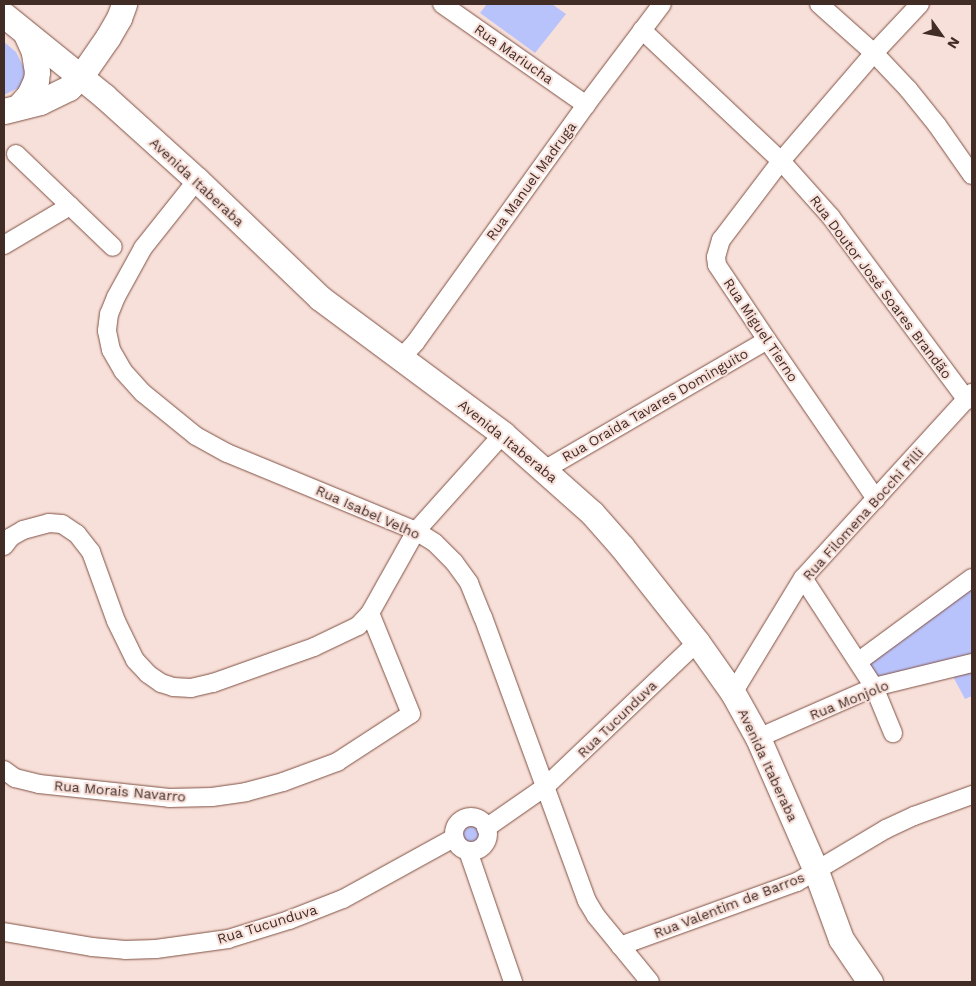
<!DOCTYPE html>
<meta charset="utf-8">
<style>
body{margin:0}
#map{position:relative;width:976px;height:986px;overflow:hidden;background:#f7e0d9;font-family:"Work Sans",sans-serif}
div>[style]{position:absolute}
.green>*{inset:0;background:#b9c3fb}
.round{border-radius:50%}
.roads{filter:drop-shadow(0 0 1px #805043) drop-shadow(0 0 1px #805043)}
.street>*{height:18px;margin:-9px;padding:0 9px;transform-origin:9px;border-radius:9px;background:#fff}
.street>.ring{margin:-9px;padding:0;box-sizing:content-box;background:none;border:18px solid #fff;border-radius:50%}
.secondary>*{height:25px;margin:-12.5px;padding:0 12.5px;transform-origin:12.5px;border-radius:12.5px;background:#fff}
span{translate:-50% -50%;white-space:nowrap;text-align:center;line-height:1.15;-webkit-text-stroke:4px #f7e0d9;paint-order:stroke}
.street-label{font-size:14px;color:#422c26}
.frame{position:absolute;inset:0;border:5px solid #422c26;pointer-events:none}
.north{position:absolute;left:916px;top:10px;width:50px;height:50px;-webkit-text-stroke:4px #f7e0d9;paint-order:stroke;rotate:122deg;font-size:14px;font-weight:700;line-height:20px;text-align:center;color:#422c26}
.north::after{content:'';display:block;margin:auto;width:18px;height:22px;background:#422c26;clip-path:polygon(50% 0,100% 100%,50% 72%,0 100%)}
</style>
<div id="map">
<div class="green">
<i style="clip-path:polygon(487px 4px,552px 4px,566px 14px,535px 53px,480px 13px)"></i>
<i style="clip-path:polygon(4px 42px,16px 52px,25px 70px,22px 86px,4px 95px)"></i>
<i style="clip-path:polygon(972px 580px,972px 696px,965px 699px,949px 669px,874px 687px,859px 661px)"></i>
<i class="round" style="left:463px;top:825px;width:22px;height:22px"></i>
</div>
<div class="roads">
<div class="street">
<i style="left:442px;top:4px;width:176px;rotate:35deg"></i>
<i style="left:819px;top:4px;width:74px;rotate:41.7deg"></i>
<i style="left:874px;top:53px;width:50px;rotate:46.6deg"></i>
<i style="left:908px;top:89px;width:46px;rotate:51.1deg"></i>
<i style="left:937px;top:125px;width:61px;rotate:55deg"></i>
<i style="left:642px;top:30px;width:191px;rotate:43.3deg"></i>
<i style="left:781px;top:161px;width:75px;rotate:48.2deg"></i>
<i style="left:831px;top:217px;width:228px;rotate:53.4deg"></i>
<i style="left:16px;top:154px;width:134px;rotate:43.8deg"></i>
<i style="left:197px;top:180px;width:87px;rotate:128.5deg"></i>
<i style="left:143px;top:248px;width:56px;rotate:118.9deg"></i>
<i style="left:116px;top:297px;width:18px;rotate:112deg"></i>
<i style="left:109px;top:314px;width:17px;rotate:97deg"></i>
<i style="left:107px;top:331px;width:19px;rotate:78deg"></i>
<i style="left:111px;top:350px;width:24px;rotate:60deg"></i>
<i style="left:123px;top:371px;width:30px;rotate:48deg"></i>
<i style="left:143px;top:393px;width:68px;rotate:39.1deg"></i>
<i style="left:196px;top:436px;width:35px;rotate:29deg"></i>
<i style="left:227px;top:453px;width:204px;rotate:22.4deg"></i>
<i style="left:416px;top:531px;width:22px;rotate:32deg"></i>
<i style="left:435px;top:543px;width:27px;rotate:45deg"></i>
<i style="left:454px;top:562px;width:26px;rotate:54deg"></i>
<i style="left:469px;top:583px;width:37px;rotate:68deg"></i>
<i style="left:483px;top:617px;width:302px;rotate:69.9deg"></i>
<i style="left:587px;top:901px;width:17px;rotate:59deg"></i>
<i style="left:596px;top:916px;width:85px;rotate:50.7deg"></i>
<i style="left:4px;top:245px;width:77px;rotate:-30.6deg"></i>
<i style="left:401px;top:358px;width:21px;rotate:-47deg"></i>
<i style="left:415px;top:343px;width:293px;rotate:-54.3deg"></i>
<i style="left:586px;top:105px;width:126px;rotate:-53deg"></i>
<i style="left:544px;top:470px;width:258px;rotate:-30.2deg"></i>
<i style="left:876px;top:499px;width:193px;rotate:-124.4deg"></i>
<i style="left:767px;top:340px;width:90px;rotate:-123.7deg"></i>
<i style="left:717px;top:265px;width:8px;rotate:-97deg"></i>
<i style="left:716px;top:257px;width:18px;rotate:-74deg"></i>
<i style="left:721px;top:240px;width:99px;rotate:-52.8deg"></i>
<i style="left:781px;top:161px;width:143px;rotate:-49.3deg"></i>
<i style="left:874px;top:53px;width:67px;rotate:-46.8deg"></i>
<i style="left:4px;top:546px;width:11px;rotate:-52deg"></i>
<i style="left:11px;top:537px;width:14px;rotate:-30deg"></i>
<i style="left:23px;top:530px;width:27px;rotate:-15deg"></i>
<i style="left:49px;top:523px;width:13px;rotate:4deg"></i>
<i style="left:62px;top:524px;width:18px;rotate:34deg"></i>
<i style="left:77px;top:534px;width:23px;rotate:52deg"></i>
<i style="left:91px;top:552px;width:73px;rotate:70.1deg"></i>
<i style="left:116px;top:621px;width:43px;rotate:64deg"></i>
<i style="left:135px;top:660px;width:19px;rotate:47deg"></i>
<i style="left:148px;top:674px;width:16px;rotate:35deg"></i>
<i style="left:161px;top:683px;width:13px;rotate:18deg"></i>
<i style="left:173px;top:687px;width:18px;rotate:3deg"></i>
<i style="left:191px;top:688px;width:23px;rotate:-13deg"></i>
<i style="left:213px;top:683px;width:107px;rotate:-19.6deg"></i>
<i style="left:314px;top:647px;width:49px;rotate:-25.5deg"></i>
<i style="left:358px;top:626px;width:18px;rotate:-47deg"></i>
<i style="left:370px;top:613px;width:94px;rotate:-60.7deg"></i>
<i style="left:416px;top:531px;width:130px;rotate:-48.1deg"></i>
<i style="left:803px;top:578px;width:130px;rotate:56.9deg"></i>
<i style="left:874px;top:687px;width:50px;rotate:67.6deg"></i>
<i style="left:859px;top:661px;width:140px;rotate:-36.3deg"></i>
<i style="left:733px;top:693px;width:135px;rotate:-58.7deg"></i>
<i style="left:803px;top:578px;width:251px;rotate:-47.6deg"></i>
<i style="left:758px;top:738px;width:127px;rotate:-23.7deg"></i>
<i style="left:874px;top:687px;width:101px;rotate:-13.8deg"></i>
<i style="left:4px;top:770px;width:14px;rotate:36deg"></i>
<i style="left:15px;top:778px;width:25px;rotate:14deg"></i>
<i style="left:39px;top:784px;width:131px;rotate:6.1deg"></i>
<i style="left:169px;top:798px;width:43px;rotate:-1.3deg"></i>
<i style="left:212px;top:797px;width:34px;rotate:-8deg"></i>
<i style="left:246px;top:792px;width:38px;rotate:-15deg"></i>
<i style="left:283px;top:782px;width:58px;rotate:-20.3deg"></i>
<i style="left:337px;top:762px;width:88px;rotate:-33deg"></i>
<i style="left:411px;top:714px;width:109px;rotate:-112.1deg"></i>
<i class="ring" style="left:454px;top:817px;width:16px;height:16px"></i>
<i style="left:486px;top:828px;width:72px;rotate:-34.8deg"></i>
<i style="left:545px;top:787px;width:210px;rotate:-43.6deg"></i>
<i style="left:468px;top:851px;width:139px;rotate:71deg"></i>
<i style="left:4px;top:932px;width:89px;rotate:9.7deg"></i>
<i style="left:92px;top:947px;width:33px;rotate:5deg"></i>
<i style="left:125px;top:950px;width:31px;rotate:-2deg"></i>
<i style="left:156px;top:949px;width:73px;rotate:-7.9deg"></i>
<i style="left:228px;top:939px;width:64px;rotate:-17.3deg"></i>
<i style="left:289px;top:920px;width:58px;rotate:-21.3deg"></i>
<i style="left:343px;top:899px;width:127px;rotate:-28.8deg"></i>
<i style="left:620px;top:946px;width:188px;rotate:-19.9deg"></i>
<i style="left:797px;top:882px;width:104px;rotate:-30.8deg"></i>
<i style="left:886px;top:829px;width:31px;rotate:-25deg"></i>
<i style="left:914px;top:816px;width:62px;rotate:-19.9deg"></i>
</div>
<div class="secondary">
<i style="left:4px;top:15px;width:129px;rotate:39deg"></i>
<i style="left:104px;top:96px;width:125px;rotate:42.1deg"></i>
<i style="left:197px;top:180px;width:170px;rotate:43.8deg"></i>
<i style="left:320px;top:298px;width:228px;rotate:36.6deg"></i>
<i style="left:503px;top:434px;width:119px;rotate:41.6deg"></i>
<i style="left:592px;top:513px;width:45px;rotate:48.6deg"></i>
<i style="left:622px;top:547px;width:121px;rotate:51.7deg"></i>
<i style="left:697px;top:642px;width:62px;rotate:54.8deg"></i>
<i style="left:733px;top:693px;width:51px;rotate:60.9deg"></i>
<i style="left:758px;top:738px;width:145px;rotate:66.4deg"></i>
<i style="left:816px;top:871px;width:72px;rotate:69.8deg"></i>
<i style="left:841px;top:939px;width:52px;rotate:56deg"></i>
<i style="left:19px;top:106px;width:15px;rotate:-48deg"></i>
<i style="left:29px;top:95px;width:17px;rotate:-65deg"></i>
<i style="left:36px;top:80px;width:8px;rotate:-83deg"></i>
<i style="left:37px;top:72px;width:20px;rotate:-99deg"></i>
<i style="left:34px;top:52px;width:20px;rotate:-114deg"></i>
<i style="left:4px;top:111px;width:37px;rotate:-14deg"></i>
<i style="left:40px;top:102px;width:32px;rotate:-26deg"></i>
<i style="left:69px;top:88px;width:17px;rotate:-45deg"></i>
<i style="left:81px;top:76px;width:47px;rotate:-55.3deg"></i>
<i style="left:108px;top:37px;width:22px;rotate:-60deg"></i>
<i style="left:119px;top:18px;width:15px;rotate:-70deg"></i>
</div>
</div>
<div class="street-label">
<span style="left:514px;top:54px;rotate:35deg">Rua Mariucha</span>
<span style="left:531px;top:181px;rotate:-54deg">Rua Manuel Madruga</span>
<span style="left:197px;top:182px;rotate:43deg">Avenida Itaberaba</span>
<span style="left:881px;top:287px;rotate:53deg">Rua Doutor José Soares Brandão</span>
<span style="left:761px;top:330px;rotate:56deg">Rua Miguel Tierno</span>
<span style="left:655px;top:405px;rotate:-30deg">Rua Oraida Tavares Dominguito</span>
<span style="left:508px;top:441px;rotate:39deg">Avenida Itaberaba</span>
<span style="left:368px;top:512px;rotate:24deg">Rua Isabel Velho</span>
<span style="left:863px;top:514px;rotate:-48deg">Rua Filomena Bocchi Pilli</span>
<span style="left:849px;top:700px;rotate:-22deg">Rua Monjolo</span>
<span style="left:617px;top:719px;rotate:-44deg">Rua Tucunduva</span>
<span style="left:768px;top:765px;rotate:65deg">Avenida Itaberaba</span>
<span style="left:120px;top:791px;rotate:5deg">Rua Morais Navarro</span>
<span style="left:729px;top:905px;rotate:-21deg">Rua Valentim de Barros</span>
<span style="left:267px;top:924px;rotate:-17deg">Rua Tucunduva</span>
</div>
<div class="frame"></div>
<div class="north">N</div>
</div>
